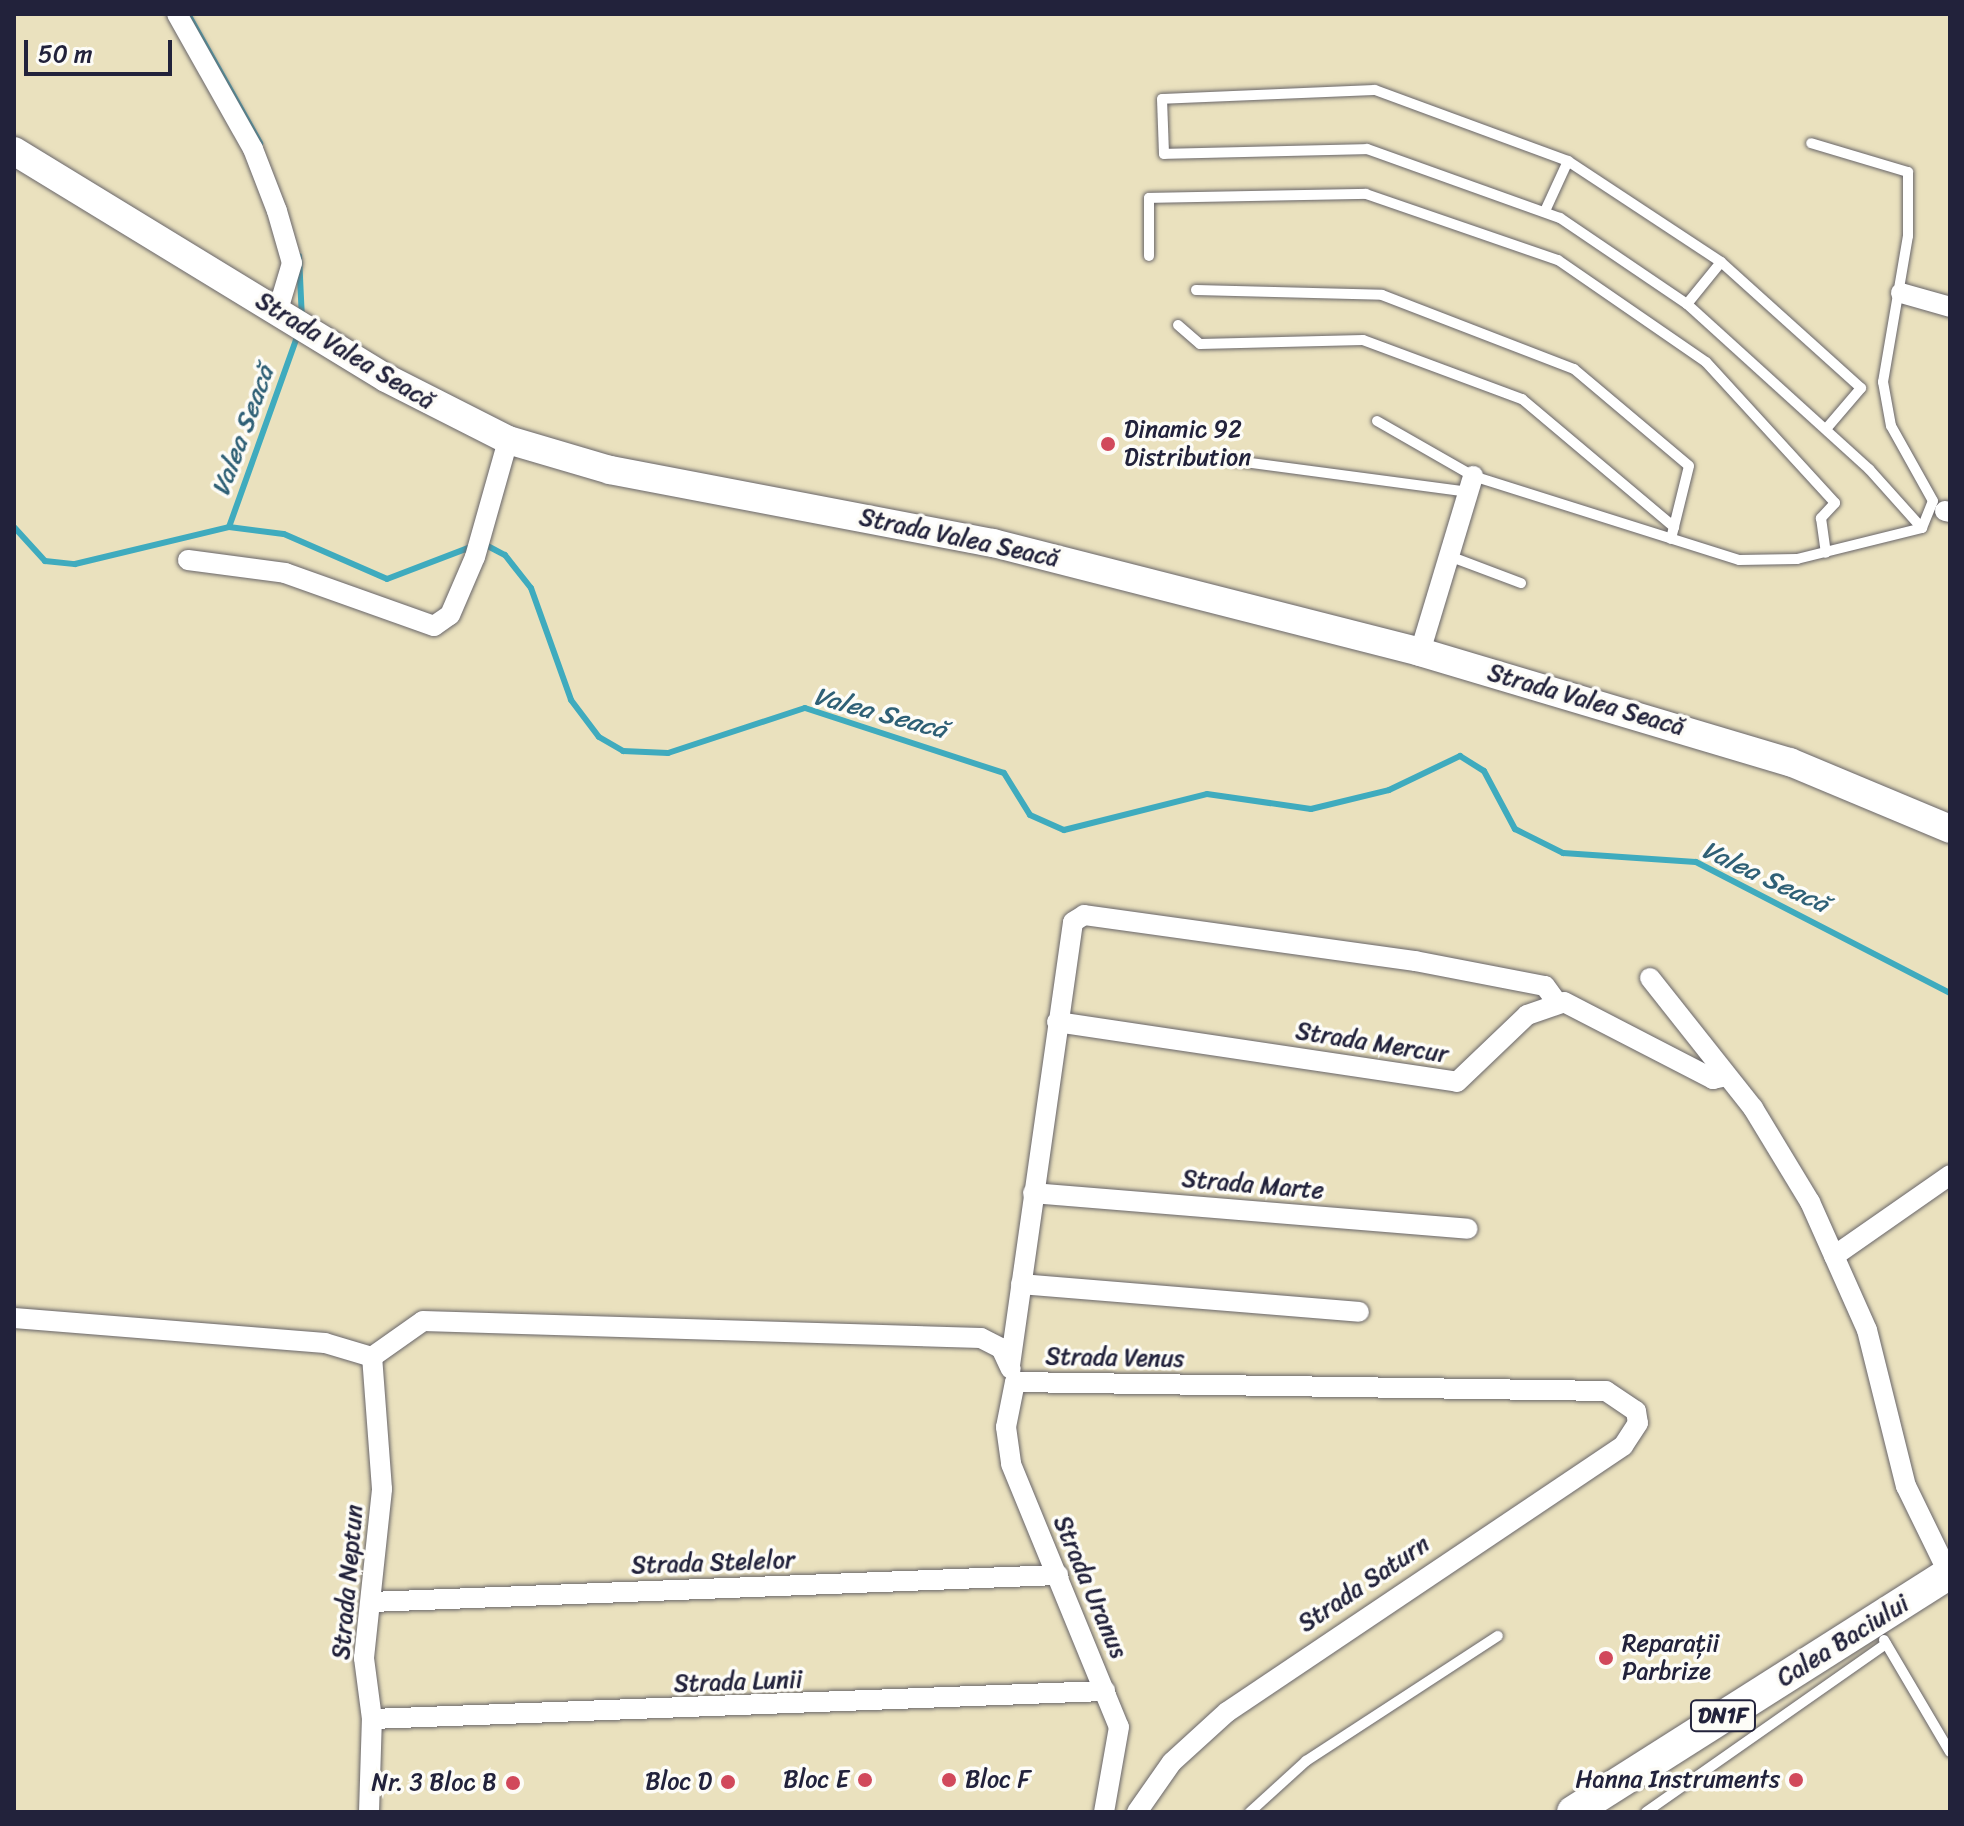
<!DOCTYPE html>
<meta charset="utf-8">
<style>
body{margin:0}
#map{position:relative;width:1964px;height:1826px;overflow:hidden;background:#eae1be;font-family:Sriracha,sans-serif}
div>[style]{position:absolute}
.stream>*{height:6px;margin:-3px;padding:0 3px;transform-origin:3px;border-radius:3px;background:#3fabbe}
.roads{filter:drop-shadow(0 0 2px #686569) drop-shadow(0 0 2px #686569)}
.lane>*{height:10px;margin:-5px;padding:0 5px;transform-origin:5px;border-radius:5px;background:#fff}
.street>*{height:20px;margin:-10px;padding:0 10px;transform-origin:10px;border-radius:10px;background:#fff}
.secondary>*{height:28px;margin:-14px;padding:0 14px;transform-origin:14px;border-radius:14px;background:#fff}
.primary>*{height:32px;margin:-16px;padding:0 16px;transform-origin:16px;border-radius:16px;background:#fff}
.dots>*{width:22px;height:22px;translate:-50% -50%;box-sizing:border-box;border:4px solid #fdfcf7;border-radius:50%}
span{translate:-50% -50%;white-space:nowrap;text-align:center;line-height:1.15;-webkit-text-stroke:7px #fdfcf7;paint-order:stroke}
.shield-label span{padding:2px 6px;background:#fdfcf7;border:2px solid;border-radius:6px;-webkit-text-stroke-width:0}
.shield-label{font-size:22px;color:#22223b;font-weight:700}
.street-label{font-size:24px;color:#22223b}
.poi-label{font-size:24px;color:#22223b}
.left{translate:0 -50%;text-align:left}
.right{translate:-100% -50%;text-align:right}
.water-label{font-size:26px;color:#2f6076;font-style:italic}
.frame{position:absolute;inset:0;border:16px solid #22223b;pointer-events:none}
.scale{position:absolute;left:24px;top:40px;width:148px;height:36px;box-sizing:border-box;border:4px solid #22223b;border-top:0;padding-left:10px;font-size:24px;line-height:28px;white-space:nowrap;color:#22223b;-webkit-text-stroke:6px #fdfcf7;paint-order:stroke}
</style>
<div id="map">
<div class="stream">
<i style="left:188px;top:14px;width:148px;rotate:60.8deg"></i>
<i style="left:299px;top:256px;width:63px;rotate:87.3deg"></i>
<i style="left:14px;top:527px;width:46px;rotate:47.6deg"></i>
<i style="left:45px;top:561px;width:30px;rotate:6deg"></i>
<i style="left:75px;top:564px;width:158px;rotate:-13.5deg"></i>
<i style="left:229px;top:527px;width:55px;rotate:7.3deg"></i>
<i style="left:284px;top:534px;width:112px;rotate:23.6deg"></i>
<i style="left:387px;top:579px;width:90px;rotate:-20.9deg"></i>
<i style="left:229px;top:527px;width:205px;rotate:-70.3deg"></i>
<i style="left:482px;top:543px;width:26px;rotate:28deg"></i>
<i style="left:505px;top:555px;width:42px;rotate:51.8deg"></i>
<i style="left:531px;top:588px;width:119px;rotate:70.3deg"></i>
<i style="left:571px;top:700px;width:46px;rotate:52.9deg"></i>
<i style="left:599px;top:737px;width:28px;rotate:30deg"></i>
<i style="left:623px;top:751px;width:45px;rotate:2.5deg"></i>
<i style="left:668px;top:753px;width:144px;rotate:-18.2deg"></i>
<i style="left:805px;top:708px;width:209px;rotate:18.1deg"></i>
<i style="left:1004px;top:773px;width:49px;rotate:58.2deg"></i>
<i style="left:1030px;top:815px;width:37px;rotate:24deg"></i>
<i style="left:1064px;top:830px;width:147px;rotate:-14.1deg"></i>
<i style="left:1207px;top:794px;width:105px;rotate:8.2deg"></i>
<i style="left:1311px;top:809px;width:80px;rotate:-13.7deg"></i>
<i style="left:1389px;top:790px;width:79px;rotate:-25.6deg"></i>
<i style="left:1460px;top:756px;width:28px;rotate:32deg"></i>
<i style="left:1484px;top:771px;width:66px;rotate:61.9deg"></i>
<i style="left:1515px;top:829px;width:54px;rotate:26.6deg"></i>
<i style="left:1563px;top:853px;width:133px;rotate:3.9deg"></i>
<i style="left:1696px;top:862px;width:286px;rotate:27.3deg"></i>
</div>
<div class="roads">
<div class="lane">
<i style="left:1545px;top:211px;width:55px;rotate:-65.3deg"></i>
<i style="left:1149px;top:256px;width:58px;rotate:-90deg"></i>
<i style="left:1149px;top:198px;width:217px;rotate:-1.1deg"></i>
<i style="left:1366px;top:194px;width:203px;rotate:19deg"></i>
<i style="left:1558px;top:260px;width:180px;rotate:34.6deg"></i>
<i style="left:1706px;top:362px;width:191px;rotate:47.5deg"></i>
<i style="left:1835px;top:503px;width:21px;rotate:133deg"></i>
<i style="left:1821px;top:518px;width:35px;rotate:82deg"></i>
<i style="left:1196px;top:290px;width:186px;rotate:1.5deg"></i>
<i style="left:1382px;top:295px;width:206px;rotate:21.1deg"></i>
<i style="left:1574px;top:369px;width:150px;rotate:40.1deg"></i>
<i style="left:1689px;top:466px;width:75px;rotate:103.9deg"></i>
<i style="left:1687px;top:304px;width:54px;rotate:-51deg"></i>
<i style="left:1178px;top:325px;width:29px;rotate:41deg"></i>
<i style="left:1200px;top:344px;width:163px;rotate:-1.4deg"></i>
<i style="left:1363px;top:340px;width:170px;rotate:20.4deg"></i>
<i style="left:1522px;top:399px;width:199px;rotate:40.1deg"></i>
<i style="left:1377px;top:421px;width:111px;rotate:29.8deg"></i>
<i style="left:1473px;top:476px;width:279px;rotate:17.5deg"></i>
<i style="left:1739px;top:560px;width:58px;rotate:-1deg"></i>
<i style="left:1797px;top:559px;width:129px;rotate:-13.9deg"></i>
<i style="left:1922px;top:528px;width:29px;rotate:-68deg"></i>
<i style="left:1933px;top:501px;width:86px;rotate:-119.2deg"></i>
<i style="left:1891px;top:426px;width:45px;rotate:-100.3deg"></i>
<i style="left:1883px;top:382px;width:148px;rotate:-80.3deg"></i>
<i style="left:1908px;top:236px;width:64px;rotate:-90deg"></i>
<i style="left:1908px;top:172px;width:101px;rotate:-163.4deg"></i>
<i style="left:1826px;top:429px;width:54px;rotate:-49.5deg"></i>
<i style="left:1861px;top:388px;width:188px;rotate:-138deg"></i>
<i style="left:1721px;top:262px;width:183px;rotate:-146.6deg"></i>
<i style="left:1568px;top:161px;width:206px;rotate:-159.8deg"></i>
<i style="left:1375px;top:90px;width:213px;rotate:177.6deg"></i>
<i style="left:1162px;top:99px;width:55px;rotate:87.9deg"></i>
<i style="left:1164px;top:154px;width:203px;rotate:-1.4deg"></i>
<i style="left:1367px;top:149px;width:205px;rotate:19.7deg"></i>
<i style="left:1560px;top:218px;width:153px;rotate:34.1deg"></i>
<i style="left:1687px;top:304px;width:246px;rotate:42.2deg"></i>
<i style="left:1869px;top:469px;width:79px;rotate:48.1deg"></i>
<i style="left:1229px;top:460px;width:241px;rotate:7.6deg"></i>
<i style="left:1449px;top:556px;width:77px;rotate:20.6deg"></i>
<i style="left:1884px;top:1640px;width:130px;rotate:59.5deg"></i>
<i style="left:1250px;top:1812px;width:76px;rotate:-42.3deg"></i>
<i style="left:1306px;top:1761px;width:229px;rotate:-33.1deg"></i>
<i style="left:1646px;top:1812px;width:293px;rotate:-35deg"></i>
</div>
<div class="street">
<i style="left:177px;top:14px;width:155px;rotate:60.6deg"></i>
<i style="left:253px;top:149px;width:66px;rotate:68.8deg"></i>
<i style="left:277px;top:211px;width:54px;rotate:73.9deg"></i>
<i style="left:292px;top:263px;width:49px;rotate:106.6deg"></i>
<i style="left:1901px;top:293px;width:51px;rotate:15.9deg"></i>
<i style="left:1945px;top:511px;width:5px;rotate:11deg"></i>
<i style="left:188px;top:560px;width:98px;rotate:7.6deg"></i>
<i style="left:285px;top:573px;width:158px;rotate:19.6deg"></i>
<i style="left:434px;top:626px;width:19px;rotate:-35deg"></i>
<i style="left:450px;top:615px;width:63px;rotate:-66.7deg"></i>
<i style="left:475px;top:557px;width:122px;rotate:-74.2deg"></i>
<i style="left:1420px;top:652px;width:184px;rotate:-73.2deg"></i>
<i style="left:1650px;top:978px;width:166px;rotate:51.6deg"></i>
<i style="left:1753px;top:1108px;width:110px;rotate:58.8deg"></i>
<i style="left:1810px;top:1202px;width:140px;rotate:66deg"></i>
<i style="left:1867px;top:1330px;width:161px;rotate:76deg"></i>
<i style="left:1906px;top:1486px;width:98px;rotate:64deg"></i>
<i style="left:1057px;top:1022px;width:404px;rotate:8.5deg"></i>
<i style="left:1457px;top:1082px;width:97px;rotate:-43.7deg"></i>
<i style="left:1527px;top:1015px;width:39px;rotate:-19deg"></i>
<i style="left:1564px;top:1002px;width:168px;rotate:27.3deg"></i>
<i style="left:1713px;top:1079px;width:14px;rotate:-12deg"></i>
<i style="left:1033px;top:1193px;width:436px;rotate:4.7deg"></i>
<i style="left:1834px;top:1256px;width:141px;rotate:-34.9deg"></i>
<i style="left:1021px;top:1284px;width:339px;rotate:4.7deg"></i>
<i style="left:14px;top:1318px;width:312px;rotate:4.6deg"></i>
<i style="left:325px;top:1343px;width:49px;rotate:16.6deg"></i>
<i style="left:372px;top:1357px;width:62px;rotate:-35.2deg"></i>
<i style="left:423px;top:1321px;width:558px;rotate:1.75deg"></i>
<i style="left:981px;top:1338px;width:22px;rotate:27deg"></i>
<i style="left:1001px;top:1348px;width:23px;rotate:65deg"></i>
<i style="left:1010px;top:1365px;width:447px;rotate:-81.9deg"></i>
<i style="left:1073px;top:922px;width:13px;rotate:-32deg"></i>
<i style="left:1084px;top:915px;width:334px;rotate:7.9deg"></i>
<i style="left:1415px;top:961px;width:132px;rotate:10.9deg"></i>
<i style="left:1545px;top:986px;width:19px;rotate:54deg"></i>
<i style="left:1015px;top:1382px;width:591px;rotate:0.87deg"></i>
<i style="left:1606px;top:1391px;width:36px;rotate:34deg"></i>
<i style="left:1636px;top:1411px;width:12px;rotate:81deg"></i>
<i style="left:1638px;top:1423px;width:27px;rotate:123deg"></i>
<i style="left:1623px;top:1446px;width:477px;rotate:146.1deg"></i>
<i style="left:1227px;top:1712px;width:74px;rotate:137.7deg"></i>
<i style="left:1172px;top:1762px;width:61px;rotate:125deg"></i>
<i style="left:1015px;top:1382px;width:46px;rotate:101.3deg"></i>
<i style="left:1006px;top:1427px;width:37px;rotate:82deg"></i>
<i style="left:1011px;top:1464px;width:284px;rotate:67.7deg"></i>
<i style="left:1119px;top:1727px;width:86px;rotate:100deg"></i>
<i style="left:371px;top:1602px;width:688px;rotate:-2.25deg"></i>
<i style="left:372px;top:1719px;width:734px;rotate:-2.19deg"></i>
<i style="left:369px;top:1812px;width:93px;rotate:-88.2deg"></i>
<i style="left:372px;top:1719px;width:62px;rotate:-97.5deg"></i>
<i style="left:364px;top:1658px;width:170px;rotate:-83.9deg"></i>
<i style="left:382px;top:1489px;width:132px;rotate:-94.3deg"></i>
</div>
<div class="secondary">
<i style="left:14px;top:151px;width:436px;rotate:31.4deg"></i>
<i style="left:386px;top:378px;width:137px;rotate:26.9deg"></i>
<i style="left:508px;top:440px;width:106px;rotate:16.4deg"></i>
<i style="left:610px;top:470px;width:390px;rotate:10.8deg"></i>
<i style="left:993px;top:543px;width:441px;rotate:14.3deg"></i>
<i style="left:1420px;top:652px;width:386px;rotate:16.6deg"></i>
<i style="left:1790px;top:762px;width:173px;rotate:22.7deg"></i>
</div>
<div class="primary">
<i style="left:1573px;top:1812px;width:446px;rotate:-32.4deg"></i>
</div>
</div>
<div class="dots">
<i style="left:1108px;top:444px;background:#d1495b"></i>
<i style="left:1606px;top:1658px;background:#d1495b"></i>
<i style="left:865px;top:1780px;background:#d1495b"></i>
<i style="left:949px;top:1780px;background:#d1495b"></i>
<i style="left:1796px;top:1780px;background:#d1495b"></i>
<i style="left:728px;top:1782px;background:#d1495b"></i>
<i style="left:513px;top:1783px;background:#d1495b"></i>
</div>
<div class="shield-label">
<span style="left:1723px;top:1716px">DN1F</span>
</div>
<div class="street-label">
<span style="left:345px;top:351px;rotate:31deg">Strada Valea Seacă</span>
<span style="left:959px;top:538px;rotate:12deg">Strada Valea Seacă</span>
<span style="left:1586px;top:700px;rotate:16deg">Strada Valea Seacă</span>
<span style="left:1372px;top:1043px;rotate:9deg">Strada Mercur</span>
<span style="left:1253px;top:1185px;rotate:5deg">Strada Marte</span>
<span style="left:1115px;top:1358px;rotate:1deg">Strada Venus</span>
<span style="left:713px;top:1563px;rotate:-2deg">Strada Stelelor</span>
<span style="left:348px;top:1582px;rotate:-85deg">Strada Neptun</span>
<span style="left:1364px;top:1584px;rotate:-34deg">Strada Saturn</span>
<span style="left:1090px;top:1587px;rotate:67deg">Strada Uranus</span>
<span style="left:1843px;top:1641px;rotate:-32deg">Calea Baciului</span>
<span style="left:738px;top:1682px;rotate:-2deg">Strada Lunii</span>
</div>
<div class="poi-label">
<span class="left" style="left:1124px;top:444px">Dinamic 92<br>Distribution</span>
<span class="left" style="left:1622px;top:1658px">Reparații<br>Parbrize</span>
<span class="right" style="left:849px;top:1780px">Bloc E</span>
<span class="left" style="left:965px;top:1780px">Bloc F</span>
<span class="right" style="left:1780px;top:1780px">Hanna Instruments</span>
<span class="right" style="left:712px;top:1782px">Bloc D</span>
<span class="right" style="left:497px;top:1783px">Nr. 3 Bloc B</span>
</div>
<div class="water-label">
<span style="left:243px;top:431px;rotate:-70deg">Valea Seacă</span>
<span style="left:880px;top:713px;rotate:15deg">Valea Seacă</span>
<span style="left:1765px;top:877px;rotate:25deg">Valea Seacă</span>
</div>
<div class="frame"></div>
<div class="scale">50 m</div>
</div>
